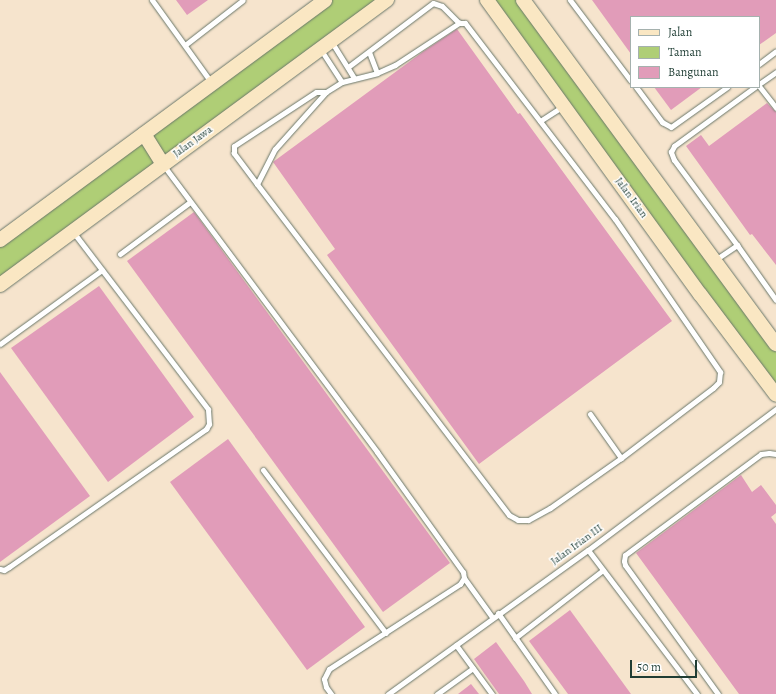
<!DOCTYPE html>
<style>
body{margin:0}
#map{position:relative;width:776px;height:694px;overflow:hidden;background:#f6e4cd;font-family:Alegreya,serif}
div>[style]{position:absolute}
.green>*{inset:0;background:#afce76}
.building>*{inset:0;background:#e19cb9}
.roads{filter:drop-shadow(0 0 1px #6a776a) drop-shadow(0 0 1px #6a776a)}
.lane>*{height:5px;margin:-2.5px;padding:0 2.5px;transform-origin:2.5px;border-radius:2.5px;background:#fff}
.secondary>*{height:14px;margin:-7px;padding:0 7px;transform-origin:7px;border-radius:7px;background:#fae7c3}
span{translate:-50% -50%;white-space:nowrap;text-align:center;line-height:1.15;-webkit-text-stroke:3px #fff;paint-order:stroke}
.street-label{font-size:11px;color:#1f3d34}
.legend{position:absolute;left:630px;top:16px;width:130px;height:72px;box-sizing:border-box;background:#fff;border:1px solid #a5b1ae;margin:0;padding:5px 7px;list-style:none;font-size:12px;color:#1f3d34}
.legend li{display:flex;align-items:center;gap:8px;height:20px}
.legend b{width:20px;border:1px solid #a5b1ae}
.scale{position:absolute;left:630px;top:660px;width:67px;height:18px;box-sizing:border-box;border:2px solid #1f3d34;border-top:0;padding-left:5px;font-size:12px;line-height:14px;white-space:nowrap;color:#1f3d34;-webkit-text-stroke:3px #fff;paint-order:stroke}
</style>
<div id="map">
<div class="green">
<i style="clip-path:polygon(326px 0,387px 0,0 284px,0 240px)"></i>
<i style="clip-path:polygon(487px 0,523px 0,776px 344px,776px 394px)"></i>
</div>
<div class="building">
<i style="clip-path:polygon(176px 0,208px 0,187px 15px)"></i>
<i style="clip-path:polygon(592px 0,776px 0,776px 33px,759px 45px,759px 17px,631px 17px,631px 54px)"></i>
<i style="clip-path:polygon(457px 29px,518px 114px,520px 113px,672px 321px,479px 464px,327px 255px,335px 249px,273px 162px,424px 51px)"></i>
<i style="clip-path:polygon(654px 87px,702px 87px,671px 110px)"></i>
<i style="clip-path:polygon(767px 103px,776px 112px,776px 265px,752px 234px,750px 235px,686px 146px,701px 135px,709px 146px)"></i>
<i style="clip-path:polygon(194px 212px,450px 563px,383px 612px,127px 261px)"></i>
<i style="clip-path:polygon(99px 286px,194px 417px,108px 482px,11px 348px)"></i>
<i style="clip-path:polygon(0 372px,90px 496px,0 562px)"></i>
<i style="clip-path:polygon(228px 439px,365px 627px,307px 670px,170px 482px)"></i>
<i style="clip-path:polygon(741px 475px,752px 492px,761px 485px,776px 505px,776px 513px,771px 517px,776px 524px,776px 694px,739px 694px,636px 553px)"></i>
<i style="clip-path:polygon(570px 610px,631px 694px,568px 694px,529px 641px)"></i>
<i style="clip-path:polygon(496px 642px,524px 681px,532px 694px,499px 694px,486px 676px,474px 659px)"></i>
<i style="clip-path:polygon(471px 684px,479px 694px,458px 694px)"></i>
</div>
<div class="roads">
<div class="lane">
<i style="left:152px;top:0;width:101px;rotate:54.3deg"></i>
<i style="left:570px;top:0;width:101px;rotate:53deg"></i>
<i style="left:459px;top:23px;width:6px"></i>
<i style="left:465px;top:23px;width:247px;rotate:52.6deg"></i>
<i style="left:615px;top:219px;width:186px;rotate:55.5deg"></i>
<i style="left:720px;top:372px;width:10px;rotate:96deg"></i>
<i style="left:719px;top:382px;width:8px;rotate:135deg"></i>
<i style="left:713px;top:388px;width:116px;rotate:142.7deg"></i>
<i style="left:621px;top:458px;width:87px;rotate:144.8deg"></i>
<i style="left:550px;top:508px;width:25px;rotate:151deg"></i>
<i style="left:528px;top:520px;width:10px;rotate:180deg"></i>
<i style="left:518px;top:520px;width:10px;rotate:-151deg"></i>
<i style="left:509px;top:515px;width:416px;rotate:-127.3deg"></i>
<i style="left:257px;top:184px;width:39px;rotate:-63deg"></i>
<i style="left:275px;top:149px;width:76px;rotate:-48.2deg"></i>
<i style="left:326px;top:92px;width:19px;rotate:-32deg"></i>
<i style="left:342px;top:82px;width:36px;rotate:-14deg"></i>
<i style="left:377px;top:73px;width:20px;rotate:-24deg"></i>
<i style="left:395px;top:65px;width:77px;rotate:-33.3deg"></i>
<i style="left:331px;top:41px;width:44px;rotate:58.1deg"></i>
<i style="left:185px;top:45px;width:73px;rotate:-37.8deg"></i>
<i style="left:321px;top:50px;width:38px;rotate:57deg"></i>
<i style="left:369px;top:52px;width:22px;rotate:69deg"></i>
<i style="left:759px;top:64px;width:21px;rotate:-37deg"></i>
<i style="left:348px;top:67px;width:106px;rotate:-37deg"></i>
<i style="left:433px;top:3px;width:9px;rotate:18deg"></i>
<i style="left:442px;top:6px;width:24px;rotate:45deg"></i>
<i style="left:759px;top:84px;width:21px;rotate:-35deg"></i>
<i style="left:759px;top:86px;width:28px;rotate:52deg"></i>
<i style="left:636px;top:87px;width:44px;rotate:53.4deg"></i>
<i style="left:662px;top:122px;width:10px;rotate:29deg"></i>
<i style="left:671px;top:127px;width:69px;rotate:-35.5deg"></i>
<i style="left:540px;top:121px;width:27px;rotate:-33deg"></i>
<i style="left:164px;top:166px;width:357px;rotate:53.3deg"></i>
<i style="left:377px;top:452px;width:148px;rotate:54.4deg"></i>
<i style="left:463px;top:572px;width:6px;rotate:81deg"></i>
<i style="left:464px;top:578px;width:7px;rotate:124deg"></i>
<i style="left:460px;top:584px;width:156px;rotate:147deg"></i>
<i style="left:329px;top:669px;width:11px;rotate:117deg"></i>
<i style="left:324px;top:679px;width:8px;rotate:76deg"></i>
<i style="left:326px;top:687px;width:9px;rotate:54deg"></i>
<i style="left:257px;top:184px;width:39px;rotate:-127deg"></i>
<i style="left:234px;top:153px;width:7px;rotate:-90deg"></i>
<i style="left:234px;top:146px;width:98px;rotate:-33.4deg"></i>
<i style="left:316px;top:92px;width:10px"></i>
<i style="left:737px;top:245px;width:67px;rotate:54.7deg"></i>
<i style="left:120px;top:254px;width:87px;rotate:-36.6deg"></i>
<i style="left:715px;top:260px;width:27px;rotate:-34deg"></i>
<i style="left:737px;top:245px;width:106px;rotate:-126.5deg"></i>
<i style="left:674px;top:160px;width:9px;rotate:-111deg"></i>
<i style="left:671px;top:152px;width:7px;rotate:-63deg"></i>
<i style="left:674px;top:146px;width:100px;rotate:-36.1deg"></i>
<i style="left:0;top:344px;width:126px;rotate:-36deg"></i>
<i style="left:590px;top:414px;width:54px;rotate:54.8deg"></i>
<i style="left:263px;top:470px;width:204px;rotate:53deg"></i>
<i style="left:588px;top:550px;width:181px;rotate:52.9deg"></i>
<i style="left:0;top:569px;width:4px;rotate:14deg"></i>
<i style="left:4px;top:570px;width:6px;rotate:-31deg"></i>
<i style="left:9px;top:567px;width:241px;rotate:-35deg"></i>
<i style="left:206px;top:429px;width:6px;rotate:-59deg"></i>
<i style="left:209px;top:424px;width:15px;rotate:-94deg"></i>
<i style="left:208px;top:409px;width:223px;rotate:-127.3deg"></i>
<i style="left:464px;top:578px;width:48px;rotate:54.3deg"></i>
<i style="left:498px;top:613px;width:99px;rotate:54.9deg"></i>
<i style="left:515px;top:638px;width:111px;rotate:-37.7deg"></i>
<i style="left:456px;top:645px;width:61px;rotate:53.7deg"></i>
<i style="left:388px;top:694px;width:246px;rotate:-35.8deg"></i>
<i style="left:588px;top:550px;width:235px;rotate:-36.9deg"></i>
<i style="left:437px;top:694px;width:44px;rotate:-35.8deg"></i>
<i style="left:718px;top:694px;width:159px;rotate:-125.8deg"></i>
<i style="left:625px;top:565px;width:4px;rotate:-104deg"></i>
<i style="left:624px;top:561px;width:6px;rotate:-81deg"></i>
<i style="left:625px;top:555px;width:169px;rotate:-36.6deg"></i>
<i style="left:761px;top:454px;width:8px;rotate:-7deg"></i>
<i style="left:769px;top:453px;width:7px;rotate:8deg"></i>
</div>
<div class="secondary">
<i style="left:487px;top:0;width:363px;rotate:54.1deg"></i>
<i style="left:700px;top:294px;width:126px;rotate:53deg"></i>
<i style="left:523px;top:0;width:427px;rotate:53.7deg"></i>
<i style="left:144px;top:134px;width:36px;rotate:58deg"></i>
<i style="left:0;top:240px;width:404px;rotate:-36.4deg"></i>
<i style="left:0;top:285px;width:481px;rotate:-36.4deg"></i>
</div>
</div>
<div class="street-label">
<span style="left:193px;top:142px;rotate:-36deg">Jalan Jawa</span>
<span style="left:631px;top:198px;rotate:54deg">Jalan Irian</span>
<span style="left:577px;top:545px;rotate:-36deg">Jalan Irian III</span>
</div>
<ul class="legend">
<li><b style="height:5px;background:#fae7c3"></b>Jalan</li>
<li><b style="height:11px;background:#afce76"></b>Taman</li>
<li><b style="height:11px;background:#e19cb9"></b>Bangunan</li>
</ul>
<div class="scale">50 m</div>
</div>
